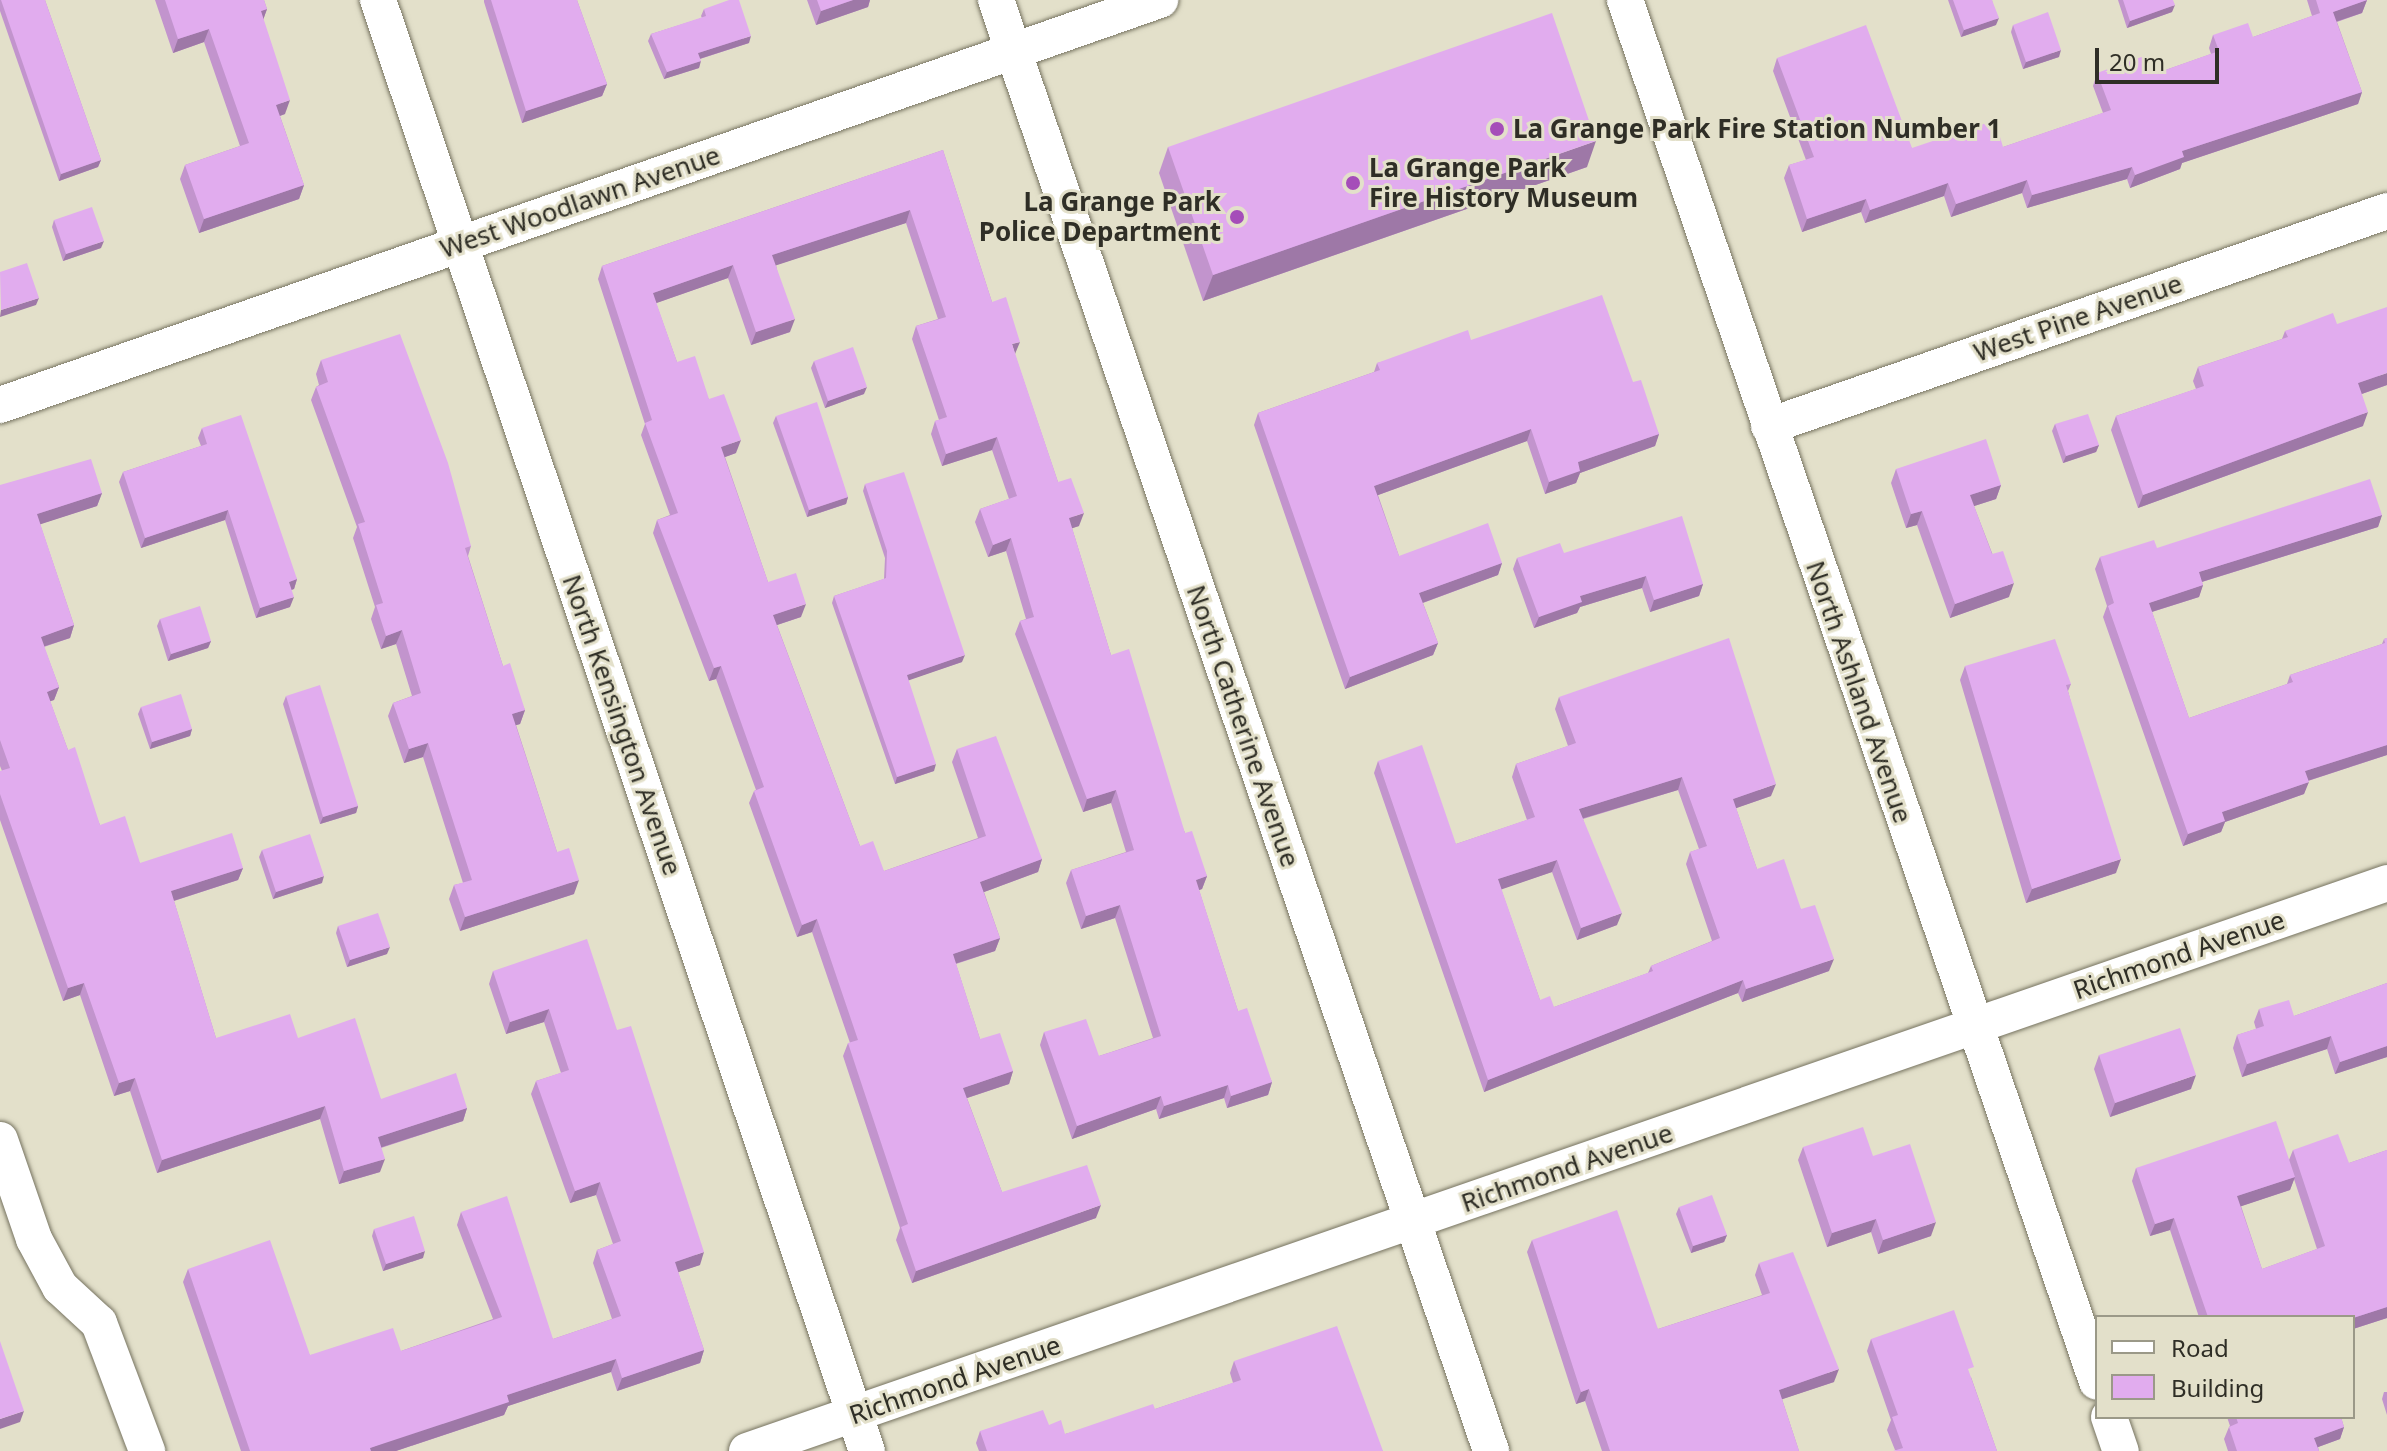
<!DOCTYPE html>
<style>
body{margin:0}
#map{position:relative;width:2387px;height:1451px;overflow:hidden;background:#e3e0ca;font-family:"Noto Sans",sans-serif}
div>[style]{position:absolute}
.roads{filter:drop-shadow(0 0 2px #767360) drop-shadow(0 0 2px #767360)}
.minor>*{height:36px;margin:-18px;padding:0 18px;transform-origin:18px;border-radius:18px;background:#fff}
.wall>*{inset:0;background:#c294cd}
.shaded-wall>*{inset:0;background:#9e78a7}
.building>*{inset:0;background:#e1acee}
.dots>*{width:22px;height:22px;translate:-50% -50%;box-sizing:border-box;border:4px solid #e3e0ca;border-radius:50%}
span{translate:-50% -50%;white-space:nowrap;text-align:center;line-height:1.15;-webkit-text-stroke:6px #e3e0ca;paint-order:stroke}
.poi-label{font-size:26px;color:#2f2e26;font-weight:700}
.left{translate:0 -50%;text-align:left}
.right{translate:-100% -50%;text-align:right}
.street-label{font-size:26px;color:#2f2e26}
.legend{position:absolute;left:2095px;top:1315px;width:260px;height:104px;box-sizing:border-box;background:#e3e0ca;border:2px solid #9b9988;margin:0;padding:10px 14px;list-style:none;font-size:24px;color:#2f2e26}
.legend li{display:flex;align-items:center;gap:16px;height:40px}
.legend b{width:40px;border:2px solid #9b9988}
.scale{position:absolute;left:2095px;top:48px;width:124px;height:36px;box-sizing:border-box;border:4px solid #2f2e26;border-top:0;padding-left:10px;font-size:24px;line-height:28px;white-space:nowrap;color:#2f2e26;-webkit-text-stroke:6px #e3e0ca;paint-order:stroke}
</style>
<div id="map">
<div class="roads">
<div class="minor">
<i style="left:378px;top:0;width:1531px;rotate:71.38deg"></i>
<i style="left:996px;top:0;width:1533px;rotate:71.16deg"></i>
<i style="left:1625px;top:0;width:1460px;rotate:71.14deg"></i>
<i style="left:0;top:405px;width:1229px;rotate:-19.25deg"></i>
<i style="left:1769px;top:426px;width:654px;rotate:-19.18deg"></i>
<i style="left:0;top:1140px;width:105px;rotate:71deg"></i>
<i style="left:34px;top:1239px;width:55px;rotate:61.6deg"></i>
<i style="left:60px;top:1287px;width:53px;rotate:42.7deg"></i>
<i style="left:99px;top:1323px;width:137px;rotate:69.4deg"></i>
<i style="left:2109px;top:1417px;width:36px;rotate:71deg"></i>
<i style="left:747px;top:1451px;width:1736px;rotate:-19.1deg"></i>
</div>
</div>
<div class="wall">
<i style="clip-path:polygon(0 0,45px 0,101px 160px,98px 167px,59px 181px,0 11px)"></i>
<i style="clip-path:polygon(155px 0,264px 0,267px 9px,263px 20px,285px 114px,280px 116px,304px 185px,299px 199px,199px 233px,180px 179px,185px 165px,240px 146px,204px 42px,173px 53px)"></i>
<i style="clip-path:polygon(484px 0,577px 0,607px 84px,602px 96px,522px 123px,484px 2px)"></i>
<i style="clip-path:polygon(807px 0,870px 0,868px 7px,816px 25px)"></i>
<i style="clip-path:polygon(1948px 0,1992px 0,1996px 25px,1961px 37px)"></i>
<i style="clip-path:polygon(2118px 0,2173px 0,2172px 12px,2127px 28px)"></i>
<i style="clip-path:polygon(2307px 0,2367px 0,2362px 13px,2337px 22px,2362px 92px,2358px 104px,2182px 163px,2180px 169px,2130px 188px,2127px 179px,2027px 208px,2022px 193px,1951px 217px,1944px 196px,1865px 223px,1861px 212px,1802px 232px,1784px 178px,1789px 165px,1806px 160px,1773px 71px,1777px 58px,1912px 148px,2003px 147px,2103px 113px,2093px 86px,2097px 73px,2154px 74px,2211px 54px,2209px 48px,2213px 35px,2253px 37px,2312px 16px)"></i>
<i style="clip-path:polygon(704px 9px,749px 43px,700px 59px,699px 68px,664px 79px,648px 41px,651px 34px,702px 18px,701px 16px)"></i>
<i style="clip-path:polygon(2013px 25px,2059px 57px,2023px 69px,2011px 32px)"></i>
<i style="clip-path:polygon(1168px 147px,1587px 167px,1203px 301px,1159px 173px)"></i>
<i style="clip-path:polygon(943px 150px,992px 302px,1015px 355px,1058px 482px,1079px 526px,1072px 528px,1111px 655px,1185px 833px,1207px 876px,1202px 889px,1199px 890px,1238px 1011px,1272px 1082px,1268px 1095px,1227px 1108px,1224px 1098px,1159px 1119px,1156px 1109px,1072px 1139px,1040px 1045px,1044px 1032px,1099px 1056px,1153px 1038px,1115px 918px,1081px 929px,1066px 883px,1071px 870px,1126px 852px,1111px 803px,1083px 812px,1015px 634px,1020px 621px,1026px 619px,1006px 551px,988px 557px,975px 522px,980px 509px,1009px 499px,992px 450px,942px 466px,931px 434px,935px 421px,939px 420px,912px 339px,916px 326px,938px 319px,906px 223px,776px 265px,790px 332px,751px 345px,728px 278px,656px 303px,677px 362px,709px 399px,736px 453px,725px 457px,768px 582px,801px 617px,777px 625px,860px 846px,884px 871px,978px 838px,952px 762px,957px 749px,1042px 859px,1038px 872px,984px 892px,1000px 938px,995px 951px,956px 964px,980px 1039px,1013px 1071px,1009px 1084px,967px 1098px,1002px 1192px,1096px 1218px,912px 1283px,896px 1240px,900px 1228px,843px 1056px,848px 1043px,850px 1043px,812px 932px,797px 937px,749px 803px,754px 791px,756px 790px,716px 679px,709px 681px,653px 533px,657px 520px,670px 515px,641px 435px,645px 424px,598px 279px,602px 266px)"></i>
<i style="clip-path:polygon(54px 220px,101px 248px,63px 261px,52px 227px)"></i>
<i style="clip-path:polygon(2337px 324px,2387px 385px,2362px 394px,2363px 426px,2138px 508px,2111px 430px,2116px 416px,2196px 389px,2193px 381px,2198px 367px,2282px 339px,2285px 331px)"></i>
<i style="clip-path:polygon(1471px 340px,1633px 382px,1659px 434px,1655px 446px,1580px 473px,1576px 483px,1545px 494px,1527px 441px,1378px 495px,1399px 556px,1502px 563px,1498px 575px,1423px 603px,1438px 643px,1433px 655px,1345px 689px,1254px 425px,1258px 413px,1374px 372px,1377px 363px)"></i>
<i style="clip-path:polygon(321px 360px,471px 546px,468px 556px,503px 666px,525px 710px,520px 724px,516px 725px,557px 852px,574px 894px,460px 931px,449px 899px,454px 885px,463px 883px,423px 757px,404px 763px,388px 716px,393px 703px,412px 696px,396px 644px,381px 649px,371px 619px,375px 607px,353px 538px,357px 527px,311px 400px,316px 387px,319px 385px,316px 374px)"></i>
<i style="clip-path:polygon(814px 361px,864px 394px,825px 408px,811px 368px)"></i>
<i style="clip-path:polygon(776px 416px,848px 497px,846px 504px,807px 517px,773px 423px)"></i>
<i style="clip-path:polygon(2055px 424px,2099px 445px,2096px 452px,2063px 463px,2052px 431px)"></i>
<i style="clip-path:polygon(202px 428px,297px 579px,294px 589px,291px 590px,290px 607px,256px 618px,225px 520px,141px 548px,119px 482px,123px 472px,201px 446px,198px 438px)"></i>
<i style="clip-path:polygon(1896px 469px,2001px 485px,1996px 499px,1974px 506px,2009px 597px,1950px 618px,1917px 525px,1906px 528px,1891px 483px)"></i>
<i style="clip-path:polygon(865px 484px,962px 662px,908px 680px,934px 771px,895px 784px,832px 603px,834px 596px,884px 579px,885px 558px,863px 491px)"></i>
<i style="clip-path:polygon(0 485px,102px 493px,97px 506px,40px 524px,74px 625px,70px 638px,44px 647px,59px 687px,54px 700px,50px 701px,68px 750px,100px 825px,140px 863px,243px 868px,238px 880px,174px 901px,216px 1038px,298px 1038px,381px 1099px,467px 1108px,463px 1121px,381px 1148px,380px 1172px,339px 1184px,320px 1119px,157px 1173px,130px 1091px,114px 1096px,80px 995px,63px 1001px,0 820px,0 772px,2px 771px,0 766px)"></i>
<i style="clip-path:polygon(2382px 515px,2378px 527px,2202px 582px,2203px 585px,2199px 597px,2152px 612px,2189px 718px,2287px 684px,2290px 675px,2382px 644px,2384px 639px,2387px 638px,2387px 755px,2308px 781px,2304px 794px,2225px 822px,2221px 832px,2183px 846px,2103px 617px,2107px 606px,2095px 569px,2100px 557px)"></i>
<i style="clip-path:polygon(1564px 553px,1703px 584px,1699px 596px,1650px 612px,1642px 588px,1580px 607px,1577px 613px,1534px 628px,1513px 569px,1517px 558px)"></i>
<i style="clip-path:polygon(160px 619px,211px 641px,208px 648px,168px 661px,157px 626px)"></i>
<i style="clip-path:polygon(1965px 666px,2071px 684px,2068px 691px,2116px 873px,2026px 903px,1960px 680px)"></i>
<i style="clip-path:polygon(286px 696px,358px 806px,356px 813px,320px 824px,283px 704px)"></i>
<i style="clip-path:polygon(evenodd,1559px 697px,1771px 796px,1736px 808px,1757px 869px,1801px 909px,1829px 971px,1742px 1002px,1738px 993px,1484px 1092px,1374px 773px,1378px 761px,1456px 844px,1527px 820px,1512px 777px,1516px 764px,1568px 746px,1555px 709px,1559px 697px,1678px 790px,1699px 849px,1690px 852px,1686px 864px,1712px 941px,1651px 966px,1648px 973px,1554px 1007px,1540px 1000px,1501px 889px,1552px 872px,1577px 940px,1617px 925px,1583px 819px,1678px 790px)"></i>
<i style="clip-path:polygon(141px 707px,192px 729px,190px 736px,150px 749px,138px 714px)"></i>
<i style="clip-path:polygon(262px 850px,322px 883px,273px 899px,259px 857px)"></i>
<i style="clip-path:polygon(338px 926px,387px 954px,347px 967px,336px 933px)"></i>
<i style="clip-path:polygon(493px 971px,617px 1030px,700px 1265px,678px 1272px,704px 1350px,700px 1363px,617px 1391px,611px 1372px,508px 1406px,504px 1415px,396px 1451px,241px 1451px,183px 1282px,188px 1269px,310px 1355px,401px 1351px,493px 1319px,457px 1225px,461px 1212px,553px 1339px,612px 1319px,593px 1263px,597px 1250px,613px 1244px,596px 1195px,570px 1203px,531px 1094px,536px 1081px,561px 1073px,544px 1022px,506px 1034px,489px 984px)"></i>
<i style="clip-path:polygon(2387px 983px,2387px 1057px,2335px 1074px,2327px 1049px,2242px 1077px,2233px 1048px,2237px 1035px,2256px 1029px,2254px 1022px,2259px 1009px,2294px 1016px)"></i>
<i style="clip-path:polygon(2099px 1055px,2191px 1089px,2110px 1117px,2094px 1069px)"></i>
<i style="clip-path:polygon(1803px 1147px,1873px 1156px,1931px 1236px,1878px 1254px,1871px 1232px,1827px 1247px,1798px 1160px)"></i>
<i style="clip-path:polygon(evenodd,2293px 1150px,2349px 1163px,2387px 1150px,2387px 1318px,2353px 1329px,2353px 1317px,2199px 1317px,2170px 1230px,2150px 1236px,2132px 1181px,2136px 1168px,2289px 1160px,2293px 1150px,2294px 1179px,2317px 1249px,2262px 1269px,2241px 1206px,2290px 1190px,2294px 1179px)"></i>
<i style="clip-path:polygon(1679px 1207px,1727px 1235px,1724px 1242px,1691px 1253px,1676px 1214px)"></i>
<i style="clip-path:polygon(374px 1229px,423px 1258px,383px 1271px,372px 1236px)"></i>
<i style="clip-path:polygon(1532px 1240px,1658px 1329px,1762px 1295px,1755px 1275px,1759px 1263px,1834px 1382px,1782px 1399px,1799px 1451px,1602px 1451px,1585px 1401px,1576px 1404px,1527px 1252px)"></i>
<i style="clip-path:polygon(1871px 1339px,1971px 1377px,1997px 1451px,1895px 1450px,1887px 1430px,1891px 1420px,1867px 1351px)"></i>
<i style="clip-path:polygon(1234px 1361px,1383px 1451px,979px 1451px,976px 1443px,980px 1431px,1065px 1434px,1155px 1409px,1233px 1383px,1230px 1373px)"></i>
<i style="clip-path:polygon(2384px 1392px,2387px 1392px,2387px 1415px,2382px 1399px)"></i>
<i style="clip-path:polygon(2227px 1417px,2341px 1417px,2344px 1427px,2340px 1439px,2318px 1447px,2319px 1451px,2228px 1451px,2224px 1439px,2229px 1427px,2230px 1426px)"></i>
</div>
<div class="shaded-wall">
<i style="clip-path:polygon(853px 0,870px 0,868px 7px,816px 25px,821px 11px)"></i>
<i style="clip-path:polygon(2367px 0,2362px 13px,2329px 24px,2333px 12px)"></i>
<i style="clip-path:polygon(2175px 5px,2172px 12px,2127px 28px,2130px 21px)"></i>
<i style="clip-path:polygon(267px 9px,262px 23px,261px 11px)"></i>
<i style="clip-path:polygon(1999px 18px,1996px 25px,1961px 37px,1964px 30px)"></i>
<i style="clip-path:polygon(209px 29px,204px 42px,173px 53px,178px 39px)"></i>
<i style="clip-path:polygon(751px 36px,749px 43px,696px 60px,698px 53px)"></i>
<i style="clip-path:polygon(2061px 50px,2059px 57px,2023px 69px,2026px 62px)"></i>
<i style="clip-path:polygon(701px 61px,699px 68px,664px 79px,667px 72px)"></i>
<i style="clip-path:polygon(607px 84px,602px 96px,522px 123px,526px 111px)"></i>
<i style="clip-path:polygon(2362px 92px,2358px 104px,2182px 163px,2180px 169px,2130px 188px,2135px 175px,2182px 151px)"></i>
<i style="clip-path:polygon(290px 100px,285px 114px,271px 119px,276px 105px)"></i>
<i style="clip-path:polygon(1596px 141px,1587px 167px,1203px 301px,1213px 275px)"></i>
<i style="clip-path:polygon(101px 160px,98px 167px,59px 181px,61px 174px)"></i>
<i style="clip-path:polygon(2132px 167px,2127px 179px,2027px 208px,2032px 195px)"></i>
<i style="clip-path:polygon(2027px 180px,2022px 193px,1951px 217px,1956px 204px)"></i>
<i style="clip-path:polygon(1948px 183px,1944px 196px,1865px 223px,1870px 210px)"></i>
<i style="clip-path:polygon(304px 185px,299px 199px,199px 233px,204px 219px)"></i>
<i style="clip-path:polygon(1866px 199px,1861px 212px,1802px 232px,1807px 219px)"></i>
<i style="clip-path:polygon(910px 210px,906px 223px,768px 268px,772px 255px)"></i>
<i style="clip-path:polygon(104px 241px,101px 248px,63px 261px,66px 254px)"></i>
<i style="clip-path:polygon(733px 265px,728px 278px,648px 306px,653px 293px)"></i>
<i style="clip-path:polygon(39px 298px,36px 305px,0 317px,1px 310px)"></i>
<i style="clip-path:polygon(795px 319px,790px 332px,751px 345px,756px 332px)"></i>
<i style="clip-path:polygon(1020px 342px,1015px 354px,1012px 344px)"></i>
<i style="clip-path:polygon(2387px 373px,2387px 385px,2353px 397px,2358px 383px)"></i>
<i style="clip-path:polygon(867px 387px,864px 394px,825px 408px,828px 401px)"></i>
<i style="clip-path:polygon(2368px 412px,2363px 426px,2138px 508px,2143px 495px)"></i>
<i style="clip-path:polygon(1531px 429px,1527px 441px,1370px 498px,1374px 486px)"></i>
<i style="clip-path:polygon(1659px 434px,1655px 446px,1580px 473px,1576px 483px,1545px 494px,1549px 482px,1578px 462px)"></i>
<i style="clip-path:polygon(997px 437px,992px 450px,942px 466px,946px 454px)"></i>
<i style="clip-path:polygon(741px 440px,736px 453px,717px 460px,721px 447px)"></i>
<i style="clip-path:polygon(2099px 445px,2096px 452px,2063px 463px,2066px 456px)"></i>
<i style="clip-path:polygon(2001px 485px,1996px 499px,1965px 509px,1970px 495px)"></i>
<i style="clip-path:polygon(102px 493px,97px 506px,32px 527px,37px 514px)"></i>
<i style="clip-path:polygon(848px 497px,846px 504px,807px 517px,809px 510px)"></i>
<i style="clip-path:polygon(228px 510px,225px 520px,141px 548px,145px 538px)"></i>
<i style="clip-path:polygon(1922px 511px,1917px 525px,1906px 528px,1911px 514px)"></i>
<i style="clip-path:polygon(1084px 513px,1079px 526px,1064px 531px,1069px 518px)"></i>
<i style="clip-path:polygon(2382px 515px,2378px 527px,2195px 584px,2199px 572px)"></i>
<i style="clip-path:polygon(1011px 538px,1006px 551px,988px 557px,993px 545px)"></i>
<i style="clip-path:polygon(1502px 563px,1498px 575px,1414px 606px,1419px 593px)"></i>
<i style="clip-path:polygon(1646px 576px,1642px 588px,1580px 607px,1577px 613px,1534px 628px,1539px 617px,1580px 596px)"></i>
<i style="clip-path:polygon(297px 579px,294px 589px,285px 592px,289px 582px)"></i>
<i style="clip-path:polygon(2014px 583px,2009px 597px,1950px 618px,1955px 604px)"></i>
<i style="clip-path:polygon(1703px 584px,1699px 596px,1650px 612px,1654px 600px)"></i>
<i style="clip-path:polygon(2203px 585px,2199px 597px,2145px 614px,2149px 603px)"></i>
<i style="clip-path:polygon(294px 597px,290px 607px,256px 618px,260px 608px)"></i>
<i style="clip-path:polygon(806px 604px,801px 617px,768px 628px,773px 615px)"></i>
<i style="clip-path:polygon(74px 625px,70px 638px,36px 649px,41px 637px)"></i>
<i style="clip-path:polygon(402px 630px,396px 644px,381px 649px,386px 636px)"></i>
<i style="clip-path:polygon(211px 641px,208px 648px,168px 661px,171px 654px)"></i>
<i style="clip-path:polygon(1438px 643px,1433px 655px,1345px 689px,1350px 677px)"></i>
<i style="clip-path:polygon(965px 655px,962px 662px,904px 682px,907px 675px)"></i>
<i style="clip-path:polygon(721px 666px,716px 679px,709px 681px,714px 668px)"></i>
<i style="clip-path:polygon(59px 687px,54px 700px,42px 704px,47px 692px)"></i>
<i style="clip-path:polygon(525px 710px,520px 724px,507px 728px,512px 714px)"></i>
<i style="clip-path:polygon(192px 729px,190px 736px,150px 749px,152px 742px)"></i>
<i style="clip-path:polygon(428px 743px,423px 757px,404px 763px,409px 749px)"></i>
<i style="clip-path:polygon(2387px 745px,2387px 755px,2301px 783px,2305px 771px)"></i>
<i style="clip-path:polygon(936px 764px,934px 771px,895px 784px,897px 777px)"></i>
<i style="clip-path:polygon(1682px 777px,1678px 790px,1574px 821px,1579px 809px)"></i>
<i style="clip-path:polygon(2309px 782px,2304px 794px,2225px 822px,2221px 832px,2183px 846px,2188px 834px,2222px 812px)"></i>
<i style="clip-path:polygon(1776px 784px,1771px 796px,1728px 811px,1733px 799px)"></i>
<i style="clip-path:polygon(1116px 790px,1111px 803px,1083px 812px,1087px 799px)"></i>
<i style="clip-path:polygon(358px 806px,356px 813px,320px 824px,323px 817px)"></i>
<i style="clip-path:polygon(1042px 859px,1038px 872px,976px 895px,980px 882px)"></i>
<i style="clip-path:polygon(2121px 859px,2116px 873px,2026px 903px,2032px 889px)"></i>
<i style="clip-path:polygon(1557px 860px,1552px 872px,1494px 892px,1498px 879px)"></i>
<i style="clip-path:polygon(243px 868px,238px 880px,167px 903px,171px 891px)"></i>
<i style="clip-path:polygon(324px 876px,322px 883px,273px 899px,276px 892px)"></i>
<i style="clip-path:polygon(1207px 876px,1202px 889px,1191px 893px,1196px 880px)"></i>
<i style="clip-path:polygon(579px 880px,574px 894px,460px 931px,465px 917px)"></i>
<i style="clip-path:polygon(1120px 905px,1115px 918px,1081px 929px,1086px 916px)"></i>
<i style="clip-path:polygon(1622px 913px,1617px 925px,1577px 940px,1581px 928px)"></i>
<i style="clip-path:polygon(817px 919px,812px 932px,797px 937px,802px 925px)"></i>
<i style="clip-path:polygon(1000px 938px,995px 951px,948px 966px,953px 954px)"></i>
<i style="clip-path:polygon(390px 947px,387px 954px,347px 967px,350px 960px)"></i>
<i style="clip-path:polygon(1834px 959px,1829px 971px,1742px 1002px,1746px 989px)"></i>
<i style="clip-path:polygon(1743px 980px,1738px 993px,1484px 1092px,1488px 1080px)"></i>
<i style="clip-path:polygon(84px 983px,80px 995px,63px 1001px,68px 988px)"></i>
<i style="clip-path:polygon(549px 1009px,544px 1022px,506px 1034px,510px 1022px)"></i>
<i style="clip-path:polygon(2331px 1036px,2327px 1049px,2242px 1077px,2247px 1064px)"></i>
<i style="clip-path:polygon(2387px 1046px,2387px 1057px,2335px 1074px,2340px 1062px)"></i>
<i style="clip-path:polygon(1013px 1071px,1009px 1084px,958px 1101px,963px 1088px)"></i>
<i style="clip-path:polygon(2196px 1075px,2191px 1089px,2110px 1117px,2115px 1103px)"></i>
<i style="clip-path:polygon(135px 1078px,130px 1091px,114px 1096px,119px 1083px)"></i>
<i style="clip-path:polygon(1272px 1082px,1268px 1095px,1227px 1108px,1231px 1096px)"></i>
<i style="clip-path:polygon(1228px 1085px,1224px 1098px,1159px 1119px,1164px 1106px)"></i>
<i style="clip-path:polygon(1161px 1096px,1156px 1109px,1072px 1139px,1077px 1126px)"></i>
<i style="clip-path:polygon(325px 1106px,320px 1119px,157px 1173px,162px 1160px)"></i>
<i style="clip-path:polygon(467px 1108px,463px 1121px,373px 1150px,378px 1137px)"></i>
<i style="clip-path:polygon(385px 1159px,380px 1172px,339px 1184px,344px 1171px)"></i>
<i style="clip-path:polygon(2295px 1177px,2290px 1190px,2233px 1209px,2237px 1196px)"></i>
<i style="clip-path:polygon(600px 1182px,596px 1195px,570px 1203px,575px 1191px)"></i>
<i style="clip-path:polygon(1101px 1205px,1096px 1218px,912px 1283px,916px 1271px)"></i>
<i style="clip-path:polygon(2174px 1218px,2170px 1230px,2150px 1236px,2155px 1224px)"></i>
<i style="clip-path:polygon(1876px 1219px,1871px 1232px,1827px 1247px,1832px 1233px)"></i>
<i style="clip-path:polygon(1936px 1222px,1931px 1236px,1878px 1254px,1883px 1240px)"></i>
<i style="clip-path:polygon(1727px 1235px,1724px 1242px,1691px 1253px,1693px 1246px)"></i>
<i style="clip-path:polygon(425px 1251px,423px 1258px,383px 1271px,386px 1264px)"></i>
<i style="clip-path:polygon(704px 1252px,700px 1265px,670px 1275px,675px 1262px)"></i>
<i style="clip-path:polygon(2387px 1307px,2387px 1318px,2353px 1329px,2353px 1318px)"></i>
<i style="clip-path:polygon(704px 1350px,700px 1363px,617px 1391px,622px 1378px)"></i>
<i style="clip-path:polygon(616px 1359px,611px 1372px,508px 1406px,504px 1415px,396px 1451px,369px 1451px,370px 1448px,507px 1395px)"></i>
<i style="clip-path:polygon(1839px 1369px,1834px 1382px,1774px 1402px,1779px 1390px)"></i>
<i style="clip-path:polygon(1589px 1389px,1585px 1401px,1576px 1404px,1581px 1392px)"></i>
<i style="clip-path:polygon(24px 1411px,20px 1422px,0 1429px,0 1419px)"></i>
<i style="clip-path:polygon(2344px 1427px,2340px 1439px,2310px 1450px,2314px 1438px)"></i>
</div>
<div class="building">
<i style="clip-path:polygon(1px 0,45px 0,101px 160px,61px 174px)"></i>
<i style="clip-path:polygon(165px 0,264px 0,267px 9px,261px 11px,290px 100px,276px 105px,304px 185px,204px 219px,185px 165px,249px 143px,209px 29px,178px 39px)"></i>
<i style="clip-path:polygon(491px 0,577px 0,607px 84px,526px 111px)"></i>
<i style="clip-path:polygon(729px 0,739px 0,751px 36px,698px 53px,701px 61px,667px 72px,651px 34px,706px 16px,704px 9px)"></i>
<i style="clip-path:polygon(817px 0,853px 0,821px 11px)"></i>
<i style="clip-path:polygon(1953px 0,1992px 0,1999px 18px,1964px 30px)"></i>
<i style="clip-path:polygon(2123px 0,2173px 0,2175px 5px,2130px 21px)"></i>
<i style="clip-path:polygon(2316px 0,2367px 0,2333px 12px,2362px 92px,2182px 151px,2184px 157px,2135px 175px,2132px 167px,2032px 195px,2027px 180px,1956px 204px,1948px 183px,1870px 210px,1866px 199px,1807px 219px,1789px 165px,1814px 157px,1777px 58px,1866px 25px,1912px 148px,1995px 120px,2003px 147px,2111px 110px,2097px 73px,2147px 55px,2154px 74px,2219px 51px,2213px 35px,2248px 23px,2253px 37px,2320px 13px)"></i>
<i style="clip-path:polygon(2048px 12px,2061px 50px,2026px 62px,2013px 25px)"></i>
<i style="clip-path:polygon(1552px 13px,1596px 141px,1213px 275px,1168px 147px)"></i>
<i style="clip-path:polygon(943px 150px,992px 302px,1006px 297px,1020px 342px,1012px 344px,1058px 482px,1071px 478px,1084px 513px,1069px 518px,1111px 655px,1129px 649px,1185px 833px,1192px 831px,1207px 876px,1196px 880px,1238px 1011px,1247px 1008px,1272px 1082px,1231px 1096px,1228px 1085px,1164px 1106px,1161px 1096px,1077px 1126px,1044px 1032px,1086px 1019px,1099px 1056px,1161px 1036px,1120px 905px,1086px 916px,1071px 870px,1134px 850px,1116px 790px,1087px 799px,1020px 621px,1034px 617px,1011px 538px,993px 545px,980px 509px,1017px 496px,997px 437px,946px 454px,935px 421px,947px 417px,916px 326px,946px 317px,910px 210px,772px 255px,795px 319px,756px 332px,733px 265px,653px 293px,677px 362px,695px 356px,709px 399px,724px 394px,741px 440px,721px 447px,768px 582px,796px 573px,806px 604px,773px 615px,860px 846px,873px 841px,884px 871px,986px 836px,957px 749px,996px 736px,1042px 859px,980px 882px,1000px 938px,953px 954px,980px 1039px,1000px 1033px,1013px 1071px,963px 1088px,1002px 1192px,1087px 1165px,1101px 1205px,916px 1271px,901px 1227px,908px 1224px,848px 1043px,858px 1040px,817px 919px,802px 925px,754px 791px,764px 787px,721px 666px,714px 668px,657px 520px,678px 513px,645px 423px,652px 420px,602px 266px)"></i>
<i style="clip-path:polygon(92px 207px,104px 241px,66px 254px,54px 220px)"></i>
<i style="clip-path:polygon(27px 263px,39px 298px,1px 310px,0 272px)"></i>
<i style="clip-path:polygon(1602px 295px,1633px 382px,1641px 380px,1659px 434px,1578px 462px,1580px 471px,1549px 482px,1531px 429px,1374px 486px,1399px 556px,1488px 523px,1502px 563px,1419px 593px,1438px 643px,1350px 677px,1258px 413px,1380px 370px,1377px 363px,1468px 330px,1471px 340px)"></i>
<i style="clip-path:polygon(2387px 307px,2387px 373px,2358px 383px,2368px 412px,2143px 495px,2116px 416px,2204px 386px,2198px 367px,2288px 337px,2285px 331px,2333px 313px,2337px 324px)"></i>
<i style="clip-path:polygon(400px 334px,448px 463px,471px 546px,465px 548px,503px 666px,510px 663px,525px 710px,512px 714px,557px 852px,569px 848px,579px 880px,465px 917px,454px 885px,472px 880px,428px 743px,409px 749px,393px 703px,421px 693px,402px 630px,386px 636px,376px 605px,383px 603px,358px 524px,365px 522px,316px 387px,328px 382px,321px 360px)"></i>
<i style="clip-path:polygon(853px 347px,867px 387px,828px 401px,814px 361px)"></i>
<i style="clip-path:polygon(817px 402px,848px 497px,809px 510px,776px 416px)"></i>
<i style="clip-path:polygon(2088px 414px,2099px 445px,2066px 456px,2055px 424px)"></i>
<i style="clip-path:polygon(241px 415px,297px 579px,289px 582px,294px 597px,260px 608px,228px 510px,145px 538px,123px 472px,207px 444px,202px 428px)"></i>
<i style="clip-path:polygon(1986px 439px,2001px 485px,1970px 495px,1992px 554px,2003px 551px,2014px 583px,1955px 604px,1922px 511px,1911px 514px,1896px 469px)"></i>
<i style="clip-path:polygon(91px 459px,102px 493px,37px 514px,74px 625px,41px 637px,59px 687px,47px 692px,68px 750px,75px 747px,100px 825px,125px 816px,140px 863px,232px 833px,243px 868px,171px 891px,216px 1038px,290px 1014px,298px 1038px,355px 1018px,381px 1099px,456px 1073px,467px 1108px,378px 1137px,385px 1159px,344px 1171px,325px 1106px,162px 1160px,135px 1078px,119px 1083px,84px 983px,68px 988px,0 794px,0 771px,10px 768px,0 740px,0 485px)"></i>
<i style="clip-path:polygon(904px 472px,965px 655px,907px 675px,936px 764px,897px 777px,834px 596px,886px 578px,887px 551px,865px 484px)"></i>
<i style="clip-path:polygon(2370px 479px,2382px 515px,2199px 572px,2203px 585px,2149px 603px,2189px 718px,2293px 682px,2290px 675px,2385px 643px,2384px 639px,2387px 638px,2387px 745px,2305px 771px,2309px 782px,2222px 812px,2225px 821px,2188px 834px,2108px 606px,2114px 603px,2100px 557px,2154px 540px,2157px 548px)"></i>
<i style="clip-path:polygon(1682px 516px,1703px 584px,1654px 600px,1646px 576px,1580px 596px,1582px 602px,1539px 617px,1517px 558px,1560px 543px,1564px 553px)"></i>
<i style="clip-path:polygon(200px 606px,211px 641px,171px 654px,160px 619px)"></i>
<i style="clip-path:polygon(evenodd,1729px 638px,1776px 784px,1733px 799px,1757px 869px,1784px 859px,1801px 909px,1815px 905px,1834px 959px,1746px 989px,1743px 980px,1488px 1080px,1378px 761px,1422px 745px,1456px 844px,1535px 817px,1516px 764px,1576px 743px,1559px 697px,1729px 638px,1682px 777px,1707px 846px,1690px 852px,1720px 938px,1651px 966px,1653px 971px,1554px 1007px,1550px 996px,1540px 1000px,1498px 879px,1557px 860px,1581px 928px,1622px 913px,1579px 809px,1682px 777px)"></i>
<i style="clip-path:polygon(2055px 639px,2071px 684px,2066px 685px,2121px 859px,2032px 889px,1965px 666px)"></i>
<i style="clip-path:polygon(320px 685px,358px 806px,323px 817px,286px 696px)"></i>
<i style="clip-path:polygon(181px 694px,192px 729px,152px 742px,141px 707px)"></i>
<i style="clip-path:polygon(310px 834px,324px 876px,276px 892px,262px 850px)"></i>
<i style="clip-path:polygon(378px 913px,390px 947px,350px 960px,338px 926px)"></i>
<i style="clip-path:polygon(587px 939px,617px 1030px,631px 1026px,704px 1252px,675px 1262px,704px 1350px,622px 1378px,616px 1359px,507px 1395px,509px 1402px,370px 1448px,371px 1451px,250px 1451px,188px 1269px,270px 1240px,310px 1355px,393px 1328px,401px 1351px,502px 1317px,461px 1212px,507px 1196px,553px 1339px,621px 1316px,597px 1250px,621px 1241px,600px 1182px,575px 1191px,536px 1081px,569px 1070px,549px 1009px,510px 1022px,493px 971px)"></i>
<i style="clip-path:polygon(2387px 983px,2387px 1046px,2340px 1062px,2331px 1036px,2247px 1064px,2237px 1035px,2264px 1026px,2259px 1009px,2289px 1000px,2294px 1016px)"></i>
<i style="clip-path:polygon(2180px 1028px,2196px 1075px,2115px 1103px,2099px 1055px)"></i>
<i style="clip-path:polygon(2276px 1121px,2295px 1177px,2237px 1196px,2262px 1269px,2325px 1246px,2293px 1150px,2338px 1134px,2349px 1163px,2387px 1150px,2387px 1307px,2353px 1318px,2353px 1317px,2208px 1317px,2174px 1218px,2155px 1224px,2136px 1168px)"></i>
<i style="clip-path:polygon(1863px 1127px,1873px 1156px,1910px 1144px,1936px 1222px,1883px 1240px,1876px 1219px,1832px 1233px,1803px 1147px)"></i>
<i style="clip-path:polygon(1712px 1195px,1727px 1235px,1693px 1246px,1679px 1207px)"></i>
<i style="clip-path:polygon(1617px 1210px,1658px 1329px,1770px 1293px,1759px 1263px,1793px 1252px,1839px 1369px,1779px 1390px,1799px 1451px,1610px 1451px,1589px 1389px,1581px 1392px,1532px 1240px)"></i>
<i style="clip-path:polygon(414px 1216px,425px 1251px,386px 1264px,374px 1229px)"></i>
<i style="clip-path:polygon(1954px 1310px,1974px 1367px,1968px 1369px,1997px 1451px,1893px 1451px,1903px 1448px,1892px 1417px,1898px 1415px,1871px 1339px)"></i>
<i style="clip-path:polygon(1337px 1326px,1383px 1451px,987px 1451px,980px 1431px,1043px 1410px,1049px 1425px,1061px 1420px,1065px 1434px,1153px 1404px,1155px 1409px,1241px 1380px,1234px 1361px)"></i>
<i style="clip-path:polygon(0 1341px,24px 1411px,0 1419px)"></i>
<i style="clip-path:polygon(2236px 1417px,2341px 1417px,2344px 1427px,2314px 1438px,2319px 1451px,2237px 1451px,2229px 1427px,2238px 1423px)"></i>
</div>
<div class="dots">
<i style="left:1497px;top:129px;background:#a54db9"></i>
<i style="left:1353px;top:183px;background:#a54db9"></i>
<i style="left:1237px;top:217px;background:#a54db9"></i>
</div>
<div class="poi-label">
<span class="left" style="left:1513px;top:129px">La Grange Park Fire Station Number 1</span>
<span class="left" style="left:1369px;top:183px">La Grange Park<br>Fire History Museum</span>
<span class="right" style="left:1221px;top:217px">La Grange Park<br>Police Department</span>
</div>
<div class="street-label">
<span style="left:580px;top:202px;rotate:-19deg">West Woodlawn Avenue</span>
<span style="left:2078px;top:318px;rotate:-19deg">West Pine Avenue</span>
<span style="left:1859px;top:692px;rotate:71deg">North Ashland Avenue</span>
<span style="left:622px;top:725px;rotate:71deg">North Kensington Avenue</span>
<span style="left:1243px;top:726px;rotate:71deg">North Catherine Avenue</span>
<span style="left:2179px;top:955px;rotate:-19deg">Richmond Avenue</span>
<span style="left:1567px;top:1168px;rotate:-19deg">Richmond Avenue</span>
<span style="left:955px;top:1380px;rotate:-19deg">Richmond Avenue</span>
</div>
<ul class="legend">
<li><b style="height:10px;background:#fff"></b>Road</li>
<li><b style="height:22px;background:#e1acee"></b>Building</li>
</ul>
<div class="scale">20 m</div>
</div>
